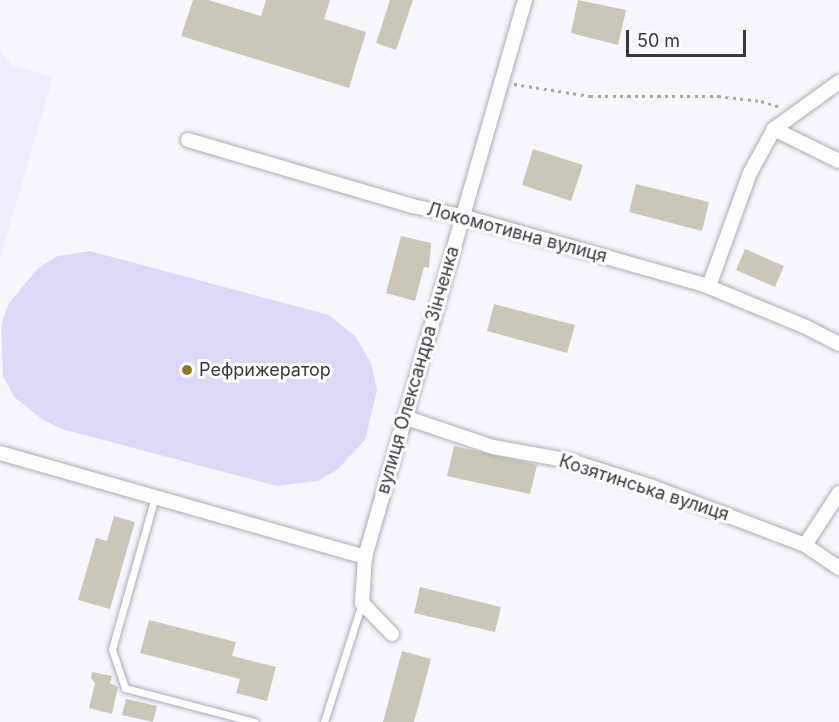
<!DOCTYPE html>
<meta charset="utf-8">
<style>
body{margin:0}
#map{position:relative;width:839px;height:722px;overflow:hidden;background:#f7f5fe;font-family:Inter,sans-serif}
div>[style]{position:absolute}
.built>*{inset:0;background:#efecfd}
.green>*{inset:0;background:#ddd8f8}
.building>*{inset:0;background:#cac7b9}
.path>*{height:3px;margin-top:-1.5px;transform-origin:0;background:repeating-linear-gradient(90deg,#a7a5ad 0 3px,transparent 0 7.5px)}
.roads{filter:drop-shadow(0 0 2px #adabb8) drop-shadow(0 0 2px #adabb8)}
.lane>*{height:7px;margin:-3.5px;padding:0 3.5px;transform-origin:3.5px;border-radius:3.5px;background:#fff}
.street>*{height:14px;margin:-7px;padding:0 7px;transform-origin:7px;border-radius:7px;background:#fff}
.dots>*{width:16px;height:16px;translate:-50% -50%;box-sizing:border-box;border:3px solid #fff;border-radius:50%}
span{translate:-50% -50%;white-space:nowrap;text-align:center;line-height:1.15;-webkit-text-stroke:6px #fff;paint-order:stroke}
.street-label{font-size:18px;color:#39383e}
.poi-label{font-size:18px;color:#39383e}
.left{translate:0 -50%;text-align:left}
.scale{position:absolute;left:626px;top:30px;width:120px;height:27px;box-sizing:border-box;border:3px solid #39383e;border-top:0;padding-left:8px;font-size:18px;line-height:21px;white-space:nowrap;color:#39383e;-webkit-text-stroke:4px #fff;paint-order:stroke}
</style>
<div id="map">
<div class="built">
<i style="clip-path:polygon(0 50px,12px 65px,53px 77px,0 259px)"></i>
</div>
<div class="green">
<i style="clip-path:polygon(90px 251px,329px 315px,355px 336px,371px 363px,377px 390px,365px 440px,337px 470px,317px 481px,277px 486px,62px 429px,43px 420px,14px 397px,3px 376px,1px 325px,9px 303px,38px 268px,58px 256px)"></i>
</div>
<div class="building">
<i style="clip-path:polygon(193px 0,208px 0,261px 16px,266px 0,330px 0,324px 19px,366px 32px,349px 88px,181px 36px)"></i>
<i style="clip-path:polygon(390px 0,413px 0,396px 50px,376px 43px)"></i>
<i style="clip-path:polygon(578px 0,626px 10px,618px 45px,571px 33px)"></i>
<i style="clip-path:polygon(533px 149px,583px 165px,571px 201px,522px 185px)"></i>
<i style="clip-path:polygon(636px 184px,709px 202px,702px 231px,629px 212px)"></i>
<i style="clip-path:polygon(401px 236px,431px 243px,429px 268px,424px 267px,415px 301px,386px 293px)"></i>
<i style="clip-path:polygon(745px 249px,784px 266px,775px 287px,736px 270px)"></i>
<i style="clip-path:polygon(494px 304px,575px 325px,567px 353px,487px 331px)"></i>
<i style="clip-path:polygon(454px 446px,537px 465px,530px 494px,447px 476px)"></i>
<i style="clip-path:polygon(114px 516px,135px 522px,110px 609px,78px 600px,96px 538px,107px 541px)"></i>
<i style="clip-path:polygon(420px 587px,501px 607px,495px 632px,414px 613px)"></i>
<i style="clip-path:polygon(149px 620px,236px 642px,232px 656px,276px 667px,267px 701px,236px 693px,240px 679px,140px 653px)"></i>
<i style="clip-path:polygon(402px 651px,431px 659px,414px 722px,383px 722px)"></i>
<i style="clip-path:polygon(92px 672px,112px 676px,110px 683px,118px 687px,112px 714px,89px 708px,95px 683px,91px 678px)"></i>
<i style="clip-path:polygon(126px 699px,157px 706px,153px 722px,122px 715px)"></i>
</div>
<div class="path">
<i style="left:514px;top:84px;width:77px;rotate:9deg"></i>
<i style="left:590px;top:96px;width:128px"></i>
<i style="left:718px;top:96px;width:43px;rotate:6.6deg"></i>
<i style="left:761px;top:101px;width:21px;rotate:17deg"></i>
</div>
<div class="roads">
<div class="lane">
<i style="left:155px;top:497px;width:158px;rotate:105.8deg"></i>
<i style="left:112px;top:649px;width:41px;rotate:71.6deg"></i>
<i style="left:125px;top:688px;width:134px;rotate:14.7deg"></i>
<i style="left:324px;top:722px;width:125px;rotate:-72.3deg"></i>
</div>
<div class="street">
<i style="left:774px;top:129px;width:72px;rotate:26.2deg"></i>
<i style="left:188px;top:140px;width:234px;rotate:16.4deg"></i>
<i style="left:412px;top:206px;width:50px;rotate:11.5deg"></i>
<i style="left:461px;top:216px;width:250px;rotate:15.8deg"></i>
<i style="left:702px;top:284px;width:110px;rotate:22.4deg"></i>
<i style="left:804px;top:326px;width:39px;rotate:27deg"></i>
<i style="left:709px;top:286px;width:120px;rotate:-70.1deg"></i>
<i style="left:750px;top:173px;width:50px;rotate:-61.4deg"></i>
<i style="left:774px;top:129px;width:80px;rotate:-35.9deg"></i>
<i style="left:407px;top:418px;width:91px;rotate:18.6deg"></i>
<i style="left:493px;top:447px;width:79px;rotate:10.2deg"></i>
<i style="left:571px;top:461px;width:83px;rotate:17.6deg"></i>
<i style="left:650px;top:486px;width:166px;rotate:20.8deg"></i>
<i style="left:805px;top:545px;width:41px;rotate:34.1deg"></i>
<i style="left:0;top:453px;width:380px;rotate:15.9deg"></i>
<i style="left:805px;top:545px;width:62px;rotate:-56.8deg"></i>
<i style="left:392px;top:634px;width:43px;rotate:-134.1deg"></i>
<i style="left:362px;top:603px;width:46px;rotate:-86.3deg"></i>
<i style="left:365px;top:557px;width:580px;rotate:-73.97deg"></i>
</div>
</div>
<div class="dots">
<i style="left:187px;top:370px;background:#8e7a20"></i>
</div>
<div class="street-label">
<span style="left:517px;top:233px;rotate:15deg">Локомотивна вулиця</span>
<span style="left:418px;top:370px;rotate:-74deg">вулиця Олександра Зінченка</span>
<span style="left:644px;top:488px;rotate:18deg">Козятинська вулиця</span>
</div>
<div class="poi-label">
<span class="left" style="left:199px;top:370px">Рефрижератор</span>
</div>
<div class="scale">50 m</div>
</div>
